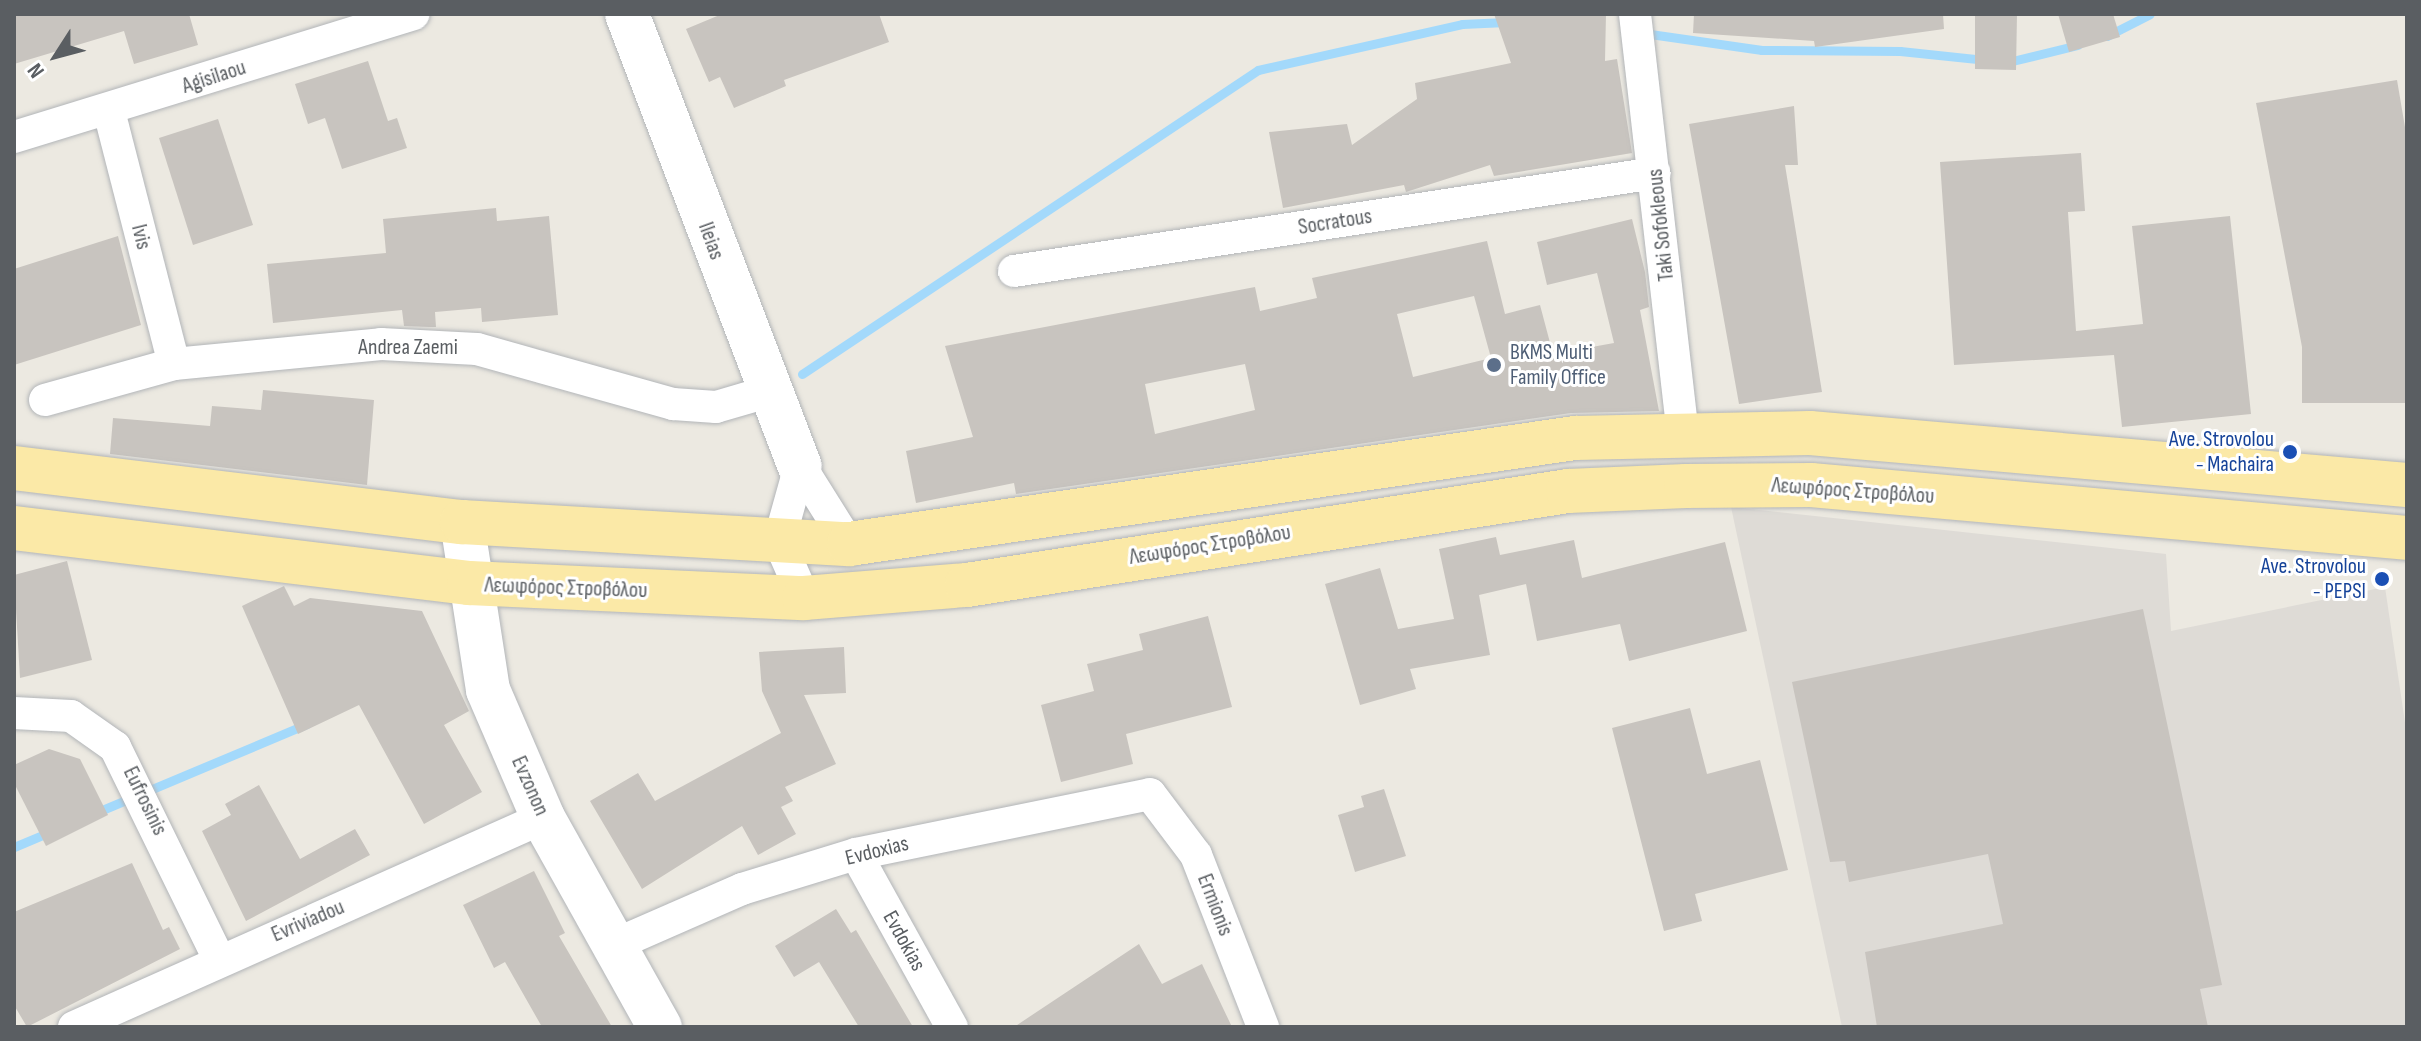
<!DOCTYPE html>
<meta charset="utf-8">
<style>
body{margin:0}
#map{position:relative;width:2421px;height:1041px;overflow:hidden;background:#ece9e1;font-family:"Sofia Sans Condensed",sans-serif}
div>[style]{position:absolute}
.industrial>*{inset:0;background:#dedbd6}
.stream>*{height:9px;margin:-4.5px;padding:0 4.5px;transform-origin:4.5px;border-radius:4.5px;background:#a3d9fb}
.building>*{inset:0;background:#c8c4bf}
.roads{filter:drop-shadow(0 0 2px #b2b5b8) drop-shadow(0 0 2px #b2b5b8)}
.street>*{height:32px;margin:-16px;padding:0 16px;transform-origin:16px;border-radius:16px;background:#fff}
.secondary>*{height:44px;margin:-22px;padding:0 22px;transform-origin:22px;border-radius:22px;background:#fff}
.primary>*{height:44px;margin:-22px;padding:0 22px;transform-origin:22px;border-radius:22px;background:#fbe9a7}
.dots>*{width:22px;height:22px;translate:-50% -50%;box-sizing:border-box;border:4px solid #fff;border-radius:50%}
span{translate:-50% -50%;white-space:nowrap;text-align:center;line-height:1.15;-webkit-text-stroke:6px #fff;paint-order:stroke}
.street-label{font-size:22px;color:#5a5e62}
.service-label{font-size:22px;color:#4e5e75}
.left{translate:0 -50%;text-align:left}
.transit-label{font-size:22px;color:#164399}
.right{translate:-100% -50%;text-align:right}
.frame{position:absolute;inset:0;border:16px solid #5a5e62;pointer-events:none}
.north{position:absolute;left:16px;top:16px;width:80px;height:80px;-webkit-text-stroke:6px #fff;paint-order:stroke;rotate:234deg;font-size:22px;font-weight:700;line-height:32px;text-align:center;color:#5a5e62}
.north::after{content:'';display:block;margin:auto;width:28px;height:36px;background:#5a5e62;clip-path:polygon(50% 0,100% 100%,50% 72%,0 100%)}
</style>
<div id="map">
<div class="industrial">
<i style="clip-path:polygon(1731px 507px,2166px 554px,2171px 631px,2385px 587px,2407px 736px,2407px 1027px,1842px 1027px)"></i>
</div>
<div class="stream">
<i style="left:1650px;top:34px;width:113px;rotate:8.1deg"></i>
<i style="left:1762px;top:50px;width:138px;rotate:0.4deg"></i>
<i style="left:1900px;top:51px;width:85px;rotate:6deg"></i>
<i style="left:2107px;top:36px;width:48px;rotate:-27.1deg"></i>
<i style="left:2004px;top:63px;width:76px;rotate:-13.7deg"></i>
<i style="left:802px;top:374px;width:548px;rotate:-33.69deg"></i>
<i style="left:1258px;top:70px;width:209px;rotate:-12.7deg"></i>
<i style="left:1462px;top:24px;width:44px;rotate:-2.6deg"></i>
<i style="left:95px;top:813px;width:230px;rotate:-22.8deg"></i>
<i style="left:14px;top:847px;width:41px;rotate:-22.8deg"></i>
</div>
<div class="building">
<i style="clip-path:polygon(14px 14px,189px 14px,198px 45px,134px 64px,124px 31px,14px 64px)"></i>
<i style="clip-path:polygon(722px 14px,879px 14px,889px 42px,784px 80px,786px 86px,734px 108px,720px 77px,709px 82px,686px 29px)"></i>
<i style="clip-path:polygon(1494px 14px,1606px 14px,1605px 61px,1617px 59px,1632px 153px,1494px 176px,1490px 165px,1406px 192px,1404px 185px,1283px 208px,1269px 132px,1347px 124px,1352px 145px,1417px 99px,1415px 83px,1511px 63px)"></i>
<i style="clip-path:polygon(1694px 14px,1943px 14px,1944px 29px,1815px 47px,1814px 41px,1693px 33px)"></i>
<i style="clip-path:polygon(1975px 14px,2017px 14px,2016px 70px,1975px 69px)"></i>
<i style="clip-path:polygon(2058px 14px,2113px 14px,2120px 37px,2069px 52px)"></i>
<i style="clip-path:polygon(368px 61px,388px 121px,397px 118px,407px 148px,342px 169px,325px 118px,308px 124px,295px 84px)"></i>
<i style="clip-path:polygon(2397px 80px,2407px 139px,2407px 403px,2302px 403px,2302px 347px,2256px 103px)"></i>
<i style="clip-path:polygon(1794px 106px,1798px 165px,1785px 165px,1822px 392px,1739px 404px,1689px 124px)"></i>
<i style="clip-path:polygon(218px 119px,253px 225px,193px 245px,159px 138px)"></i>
<i style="clip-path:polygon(2081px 153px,2085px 211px,2068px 212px,2076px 331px,2143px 324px,2132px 226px,2230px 216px,2251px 414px,2122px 427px,2114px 355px,1954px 365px,1940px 162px)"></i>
<i style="clip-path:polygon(496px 208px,497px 221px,549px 216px,558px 315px,482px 322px,481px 308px,435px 312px,436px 327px,429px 327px,404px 326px,402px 310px,273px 323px,267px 264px,386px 253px,383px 219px)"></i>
<i style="clip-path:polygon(evenodd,1632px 219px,1645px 272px,1649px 307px,1640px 310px,1659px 411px,1571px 413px,1016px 494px,1014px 483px,916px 503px,906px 451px,973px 437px,945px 346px,1255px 287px,1260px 311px,1317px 298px,1312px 278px,1487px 241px,1505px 314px,1540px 305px,1553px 354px,1614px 343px,1597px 273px,1547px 285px,1537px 242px,1632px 219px,1474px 296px,1491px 358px,1413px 377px,1397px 314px,1474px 296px,1632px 219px,1245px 364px,1255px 410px,1155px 434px,1145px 384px,1245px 364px)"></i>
<i style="clip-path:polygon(118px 236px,141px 325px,14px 365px,14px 269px)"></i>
<i style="clip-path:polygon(263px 390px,374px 400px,367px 485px,110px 454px,113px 418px,210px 426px,212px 406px,261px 410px)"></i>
<i style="clip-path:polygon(1496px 537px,1500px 555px,1574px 540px,1582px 578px,1725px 542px,1747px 631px,1629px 661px,1620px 624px,1537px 641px,1526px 584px,1479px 595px,1490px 655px,1410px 669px,1416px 689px,1360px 705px,1325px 584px,1380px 568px,1398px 629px,1454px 619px,1439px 549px)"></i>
<i style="clip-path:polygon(67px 561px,92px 660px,20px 678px,14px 575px)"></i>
<i style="clip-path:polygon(284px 586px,294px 606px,310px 598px,422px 611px,469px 711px,444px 725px,482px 792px,424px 824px,359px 705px,298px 734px,242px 606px)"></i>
<i style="clip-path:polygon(2143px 609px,2222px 985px,2200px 989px,2208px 1027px,1877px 1027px,1865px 952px,2003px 924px,1988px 854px,1849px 882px,1845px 861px,1830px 862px,1792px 682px)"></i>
<i style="clip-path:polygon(1208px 616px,1232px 707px,1126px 734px,1133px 764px,1061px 782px,1041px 705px,1094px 691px,1087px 664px,1143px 650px,1139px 634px)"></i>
<i style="clip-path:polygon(844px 647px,846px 693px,804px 695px,836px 764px,785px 787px,793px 801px,781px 807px,796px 834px,758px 855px,742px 826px,642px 889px,590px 801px,638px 773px,655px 801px,781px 733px,762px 691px,759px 652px)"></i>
<i style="clip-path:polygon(1690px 708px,1707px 774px,1760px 760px,1788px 870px,1695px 894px,1702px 921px,1664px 931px,1612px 728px)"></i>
<i style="clip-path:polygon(49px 749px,80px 759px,108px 815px,46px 846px,14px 783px,14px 765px)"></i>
<i style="clip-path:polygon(259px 785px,300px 859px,355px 829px,370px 855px,246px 921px,202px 831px,231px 815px,225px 804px)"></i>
<i style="clip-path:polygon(1384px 789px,1406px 856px,1355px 872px,1338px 815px,1364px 807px,1361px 796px)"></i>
<i style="clip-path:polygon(132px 863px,163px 930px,169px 927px,180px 949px,27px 1027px,14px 1005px,14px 912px)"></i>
<i style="clip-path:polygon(534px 871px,565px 933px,559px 936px,612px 1027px,542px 1027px,505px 962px,494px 968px,463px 905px)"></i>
<i style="clip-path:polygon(836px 909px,851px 933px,856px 930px,913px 1027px,859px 1027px,819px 962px,794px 977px,775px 946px)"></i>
<i style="clip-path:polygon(1139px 944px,1162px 984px,1202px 964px,1232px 1027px,1014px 1027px)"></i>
</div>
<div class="roads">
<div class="street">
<i style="left:1635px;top:14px;width:425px;rotate:83.5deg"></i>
<i style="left:109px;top:111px;width:261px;rotate:75.6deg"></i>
<i style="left:14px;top:137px;width:418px;rotate:-17.1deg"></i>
<i style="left:1014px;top:271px;width:648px;rotate:-8.69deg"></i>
<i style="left:45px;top:400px;width:134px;rotate:-15.6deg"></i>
<i style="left:174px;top:364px;width:208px;rotate:-5.5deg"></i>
<i style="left:381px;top:344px;width:96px;rotate:3deg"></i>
<i style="left:477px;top:349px;width:204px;rotate:15.7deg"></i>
<i style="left:673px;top:404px;width:43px;rotate:4deg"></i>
<i style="left:716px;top:407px;width:53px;rotate:-16.4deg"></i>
<i style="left:800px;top:466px;width:78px;rotate:105.6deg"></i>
<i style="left:779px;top:541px;width:62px;rotate:66.3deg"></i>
<i style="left:800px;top:466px;width:92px;rotate:57.9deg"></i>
<i style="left:14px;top:713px;width:57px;rotate:3deg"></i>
<i style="left:71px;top:716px;width:54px;rotate:35.2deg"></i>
<i style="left:115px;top:747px;width:236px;rotate:63.9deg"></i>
<i style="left:856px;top:854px;width:198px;rotate:61deg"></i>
<i style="left:614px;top:945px;width:140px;rotate:-23.6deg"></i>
<i style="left:742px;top:889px;width:119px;rotate:-17.1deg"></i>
<i style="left:856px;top:854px;width:300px;rotate:-11.5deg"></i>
<i style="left:1150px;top:794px;width:76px;rotate:53deg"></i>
<i style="left:1196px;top:855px;width:185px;rotate:68.7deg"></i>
<i style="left:74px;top:1027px;width:513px;rotate:-24.02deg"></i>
</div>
<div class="secondary">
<i style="left:627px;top:14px;width:484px;rotate:69.1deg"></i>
<i style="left:462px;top:522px;width:170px;rotate:81.2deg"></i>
<i style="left:488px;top:690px;width:139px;rotate:66.7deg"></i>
<i style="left:543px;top:818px;width:240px;rotate:60.8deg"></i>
</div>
<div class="primary">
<i style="left:14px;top:468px;width:451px;rotate:6.9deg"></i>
<i style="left:462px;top:522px;width:388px;rotate:3.3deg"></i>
<i style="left:849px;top:544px;width:734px;rotate:-8.31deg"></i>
<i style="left:1575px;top:438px;width:235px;rotate:-1.2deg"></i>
<i style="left:1810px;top:433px;width:599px;rotate:4.98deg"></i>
<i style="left:14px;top:528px;width:458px;rotate:6.9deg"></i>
<i style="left:469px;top:583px;width:335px;rotate:2.6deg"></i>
<i style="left:804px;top:598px;width:164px;rotate:-4.6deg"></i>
<i style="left:967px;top:585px;width:608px;rotate:-8.89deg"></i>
<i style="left:1568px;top:491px;width:118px;rotate:-2.4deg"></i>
<i style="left:1686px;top:486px;width:125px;rotate:-0.5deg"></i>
<i style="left:1811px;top:485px;width:598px;rotate:5.08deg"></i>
</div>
</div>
<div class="dots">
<i style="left:1494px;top:365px;background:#5c6f8a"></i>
<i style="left:2290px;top:452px;background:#1a4fb4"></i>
<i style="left:2382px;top:579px;background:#1a4fb4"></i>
</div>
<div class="street-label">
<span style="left:214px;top:77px;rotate:-18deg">Agisilaou</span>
<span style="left:1335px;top:222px;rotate:-9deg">Socratous</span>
<span style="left:1661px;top:225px;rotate:-96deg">Taki Sofokleous</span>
<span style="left:141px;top:237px;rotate:76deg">Ivis</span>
<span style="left:711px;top:241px;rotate:70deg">Ileias</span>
<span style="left:408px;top:348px">Andrea Zaemi</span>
<span style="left:1853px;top:491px;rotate:4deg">Λεωφόρος Στροβόλου</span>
<span style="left:1210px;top:545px;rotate:-9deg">Λεωφόρος Στροβόλου</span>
<span style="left:566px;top:588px;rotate:2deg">Λεωφόρος Στροβόλου</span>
<span style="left:530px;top:786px;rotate:66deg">Evzonon</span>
<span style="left:145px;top:801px;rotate:64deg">Eufrosinis</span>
<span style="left:877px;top:851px;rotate:-14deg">Evdoxias</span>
<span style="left:1215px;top:905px;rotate:69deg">Ermionis</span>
<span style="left:308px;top:921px;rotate:-23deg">Evriviadou</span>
<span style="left:904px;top:941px;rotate:61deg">Evdokias</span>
</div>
<div class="service-label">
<span class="left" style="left:1510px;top:365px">BKMS Multi<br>Family Office</span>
</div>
<div class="transit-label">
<span class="right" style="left:2274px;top:452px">Ave. Strovolou<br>- Machaira</span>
<span class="right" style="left:2366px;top:579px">Ave. Strovolou<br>- PEPSI</span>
</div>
<div class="frame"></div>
<div class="north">N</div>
</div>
